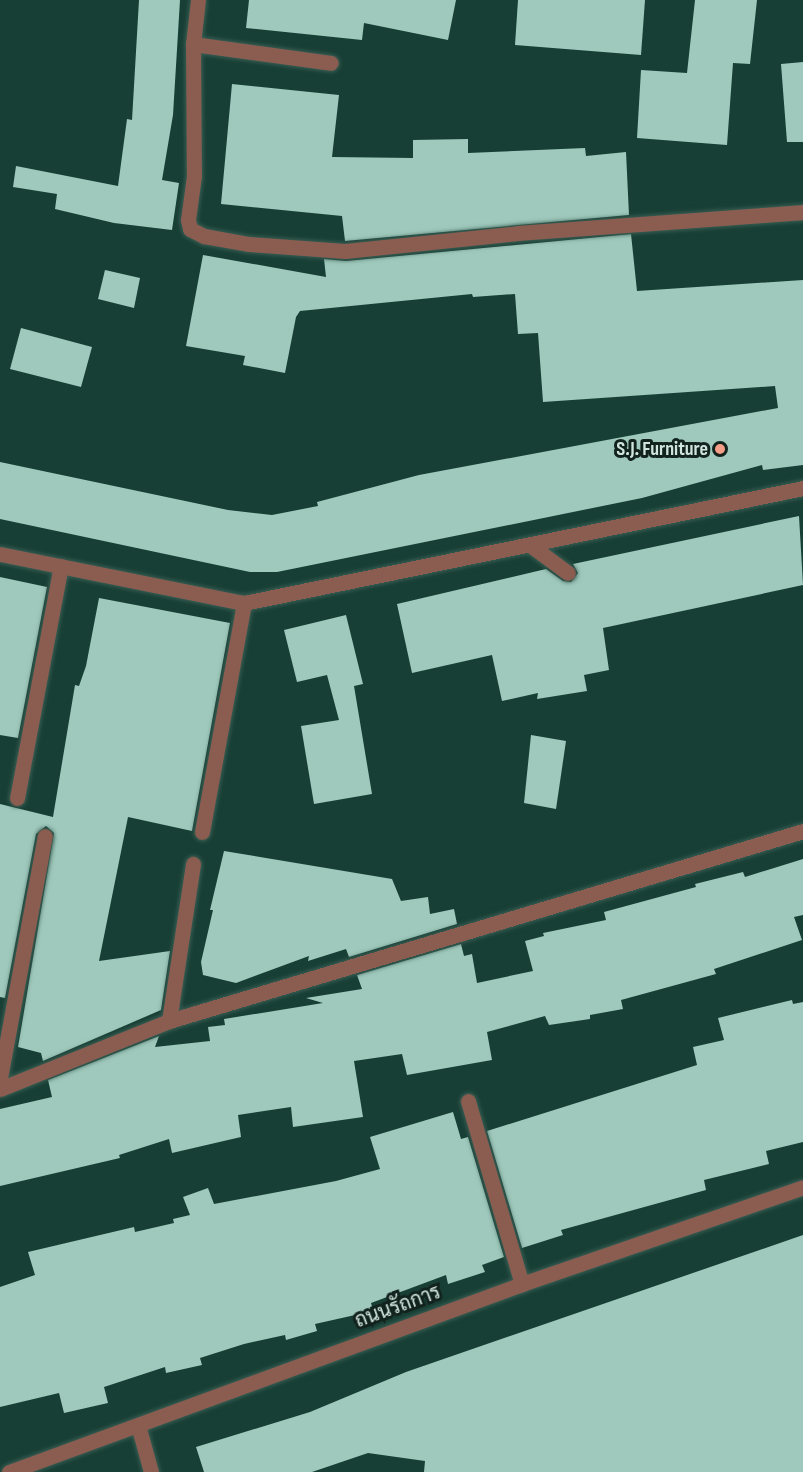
<!DOCTYPE html>
<meta charset="utf-8">
<style>
body{margin:0}
#map{position:relative;width:803px;height:1472px;overflow:hidden;background:#183f35;font-family:"Sofia Sans Condensed",Sarabun,sans-serif}
div>[style]{position:absolute}
.building>*{inset:0;background:#9fc9bc}
.roads{filter:drop-shadow(0 0 2px #395d53) drop-shadow(0 0 2px #395d53)}
.minor>*{height:15px;margin:-7.5px;padding:0 7.5px;transform-origin:7.5px;border-radius:7.5px;background:#8b5d51}
.dots>*{width:16px;height:16px;translate:-50% -50%;box-sizing:border-box;border:3px solid #12221d;border-radius:50%}
span{translate:-50% -50%;white-space:nowrap;text-align:center;line-height:1.15;-webkit-text-stroke:6px #12221d;paint-order:stroke}
.poi-label{font-size:20px;color:#d0e5de;font-weight:700}
.right{translate:-100% -50%;text-align:right}
.street-label{font-size:20px;color:#d0e5de}
</style>
<div id="map">
<div class="building">
<i style="clip-path:polygon(139px 0,180px 0,173px 115px,162px 180px,179px 183px,172px 230px,114px 223px,55px 209px,57px 194px,13px 187px,16px 166px,118px 186px,127px 119px,132px 120px)"></i>
<i style="clip-path:polygon(249px 0,456px 0,448px 40px,364px 23px,362px 40px,246px 28px)"></i>
<i style="clip-path:polygon(518px 0,645px 0,641px 55px,515px 45px)"></i>
<i style="clip-path:polygon(695px 0,757px 0,750px 64px,733px 63px,727px 145px,637px 138px,641px 70px,687px 73px)"></i>
<i style="clip-path:polygon(803px 62px,803px 142px,787px 142px,781px 64px)"></i>
<i style="clip-path:polygon(232px 84px,339px 95px,332px 157px,413px 158px,413px 140px,468px 139px,468px 153px,585px 148px,586px 156px,626px 152px,629px 215px,345px 241px,342px 216px,221px 204px)"></i>
<i style="clip-path:polygon(631px 234px,637px 291px,803px 280px,803px 465px,763px 470px,762px 465px,642px 498px,277px 572px,250px 572px,0 519px,0 462px,228px 510px,272px 515px,318px 506px,317px 502px,419px 475px,778px 408px,775px 386px,543px 402px,538px 333px,518px 334px,515px 294px,473px 297px,472px 294px,300px 311px,296px 317px,285px 373px,243px 365px,245px 356px,186px 346px,203px 255px,326px 277px,324px 259px,346px 261px)"></i>
<i style="clip-path:polygon(105px 270px,140px 278px,134px 308px,98px 299px)"></i>
<i style="clip-path:polygon(21px 328px,92px 347px,81px 387px,10px 369px)"></i>
<i style="clip-path:polygon(799px 516px,803px 585px,603px 628px,609px 670px,584px 675px,587px 691px,537px 699px,538px 693px,502px 701px,492px 655px,412px 673px,397px 604px,546px 569px,563px 581px,571px 582px,578px 573px,573px 564px)"></i>
<i style="clip-path:polygon(0 577px,47px 587px,18px 738px,0 735px)"></i>
<i style="clip-path:polygon(99px 598px,230px 623px,192px 831px,128px 817px,99px 961px,170px 951px,161px 1010px,43px 1061px,41px 1053px,18px 1047px,54px 833px,46px 826px,36px 834px,5px 998px,0 997px,0 804px,53px 817px,75px 685px,79px 686px,86px 666px)"></i>
<i style="clip-path:polygon(346px 615px,363px 684px,354px 686px,372px 794px,314px 804px,301px 726px,339px 720px,327px 675px,297px 682px,284px 630px)"></i>
<i style="clip-path:polygon(531px 735px,566px 741px,556px 809px,524px 803px)"></i>
<i style="clip-path:polygon(224px 851px,392px 879px,401px 901px,428px 897px,430px 914px,454px 909px,457px 924px,349px 957px,346px 949px,308px 961px,309px 956px,236px 983px,203px 975px,201px 962px,213px 910px,210px 910px)"></i>
<i style="clip-path:polygon(803px 859px,803px 915px,794px 917px,802px 940px,714px 969px,716px 974px,621px 1000px,623px 1009px,590px 1015px,590px 1019px,549px 1025px,545px 1016px,487px 1032px,492px 1060px,407px 1075px,402px 1054px,354px 1061px,363px 1117px,293px 1127px,291px 1107px,238px 1115px,241px 1137px,172px 1153px,169px 1139px,119px 1155px,120px 1158px,0 1186px,0 1109px,52px 1097px,48px 1080px,159px 1036px,155px 1047px,210px 1041px,208px 1027px,225px 1025px,224px 1019px,323px 1003px,306px 998px,362px 989px,357px 975px,461px 944px,464px 956px,472px 954px,477px 983px,533px 971px,525px 941px,544px 936px,543px 933px,606px 920px,604px 912px,696px 887px,695px 884px,743px 872px,745px 877px)"></i>
<i style="clip-path:polygon(792px 1000px,793px 1004px,803px 1002px,803px 1142px,766px 1151px,769px 1164px,704px 1180px,706px 1190px,561px 1230px,563px 1235px,522px 1248px,487px 1131px,697px 1065px,693px 1047px,724px 1040px,718px 1018px)"></i>
<i style="clip-path:polygon(453px 1112px,461px 1139px,468px 1137px,504px 1257px,482px 1265px,485px 1272px,448px 1284px,446px 1275px,371px 1303px,373px 1311px,315px 1324px,317px 1331px,286px 1340px,285px 1335px,244px 1344px,200px 1358px,202px 1365px,166px 1373px,165px 1367px,104px 1387px,108px 1403px,64px 1413px,59px 1393px,0 1407px,0 1287px,35px 1275px,28px 1252px,134px 1227px,135px 1232px,174px 1223px,173px 1219px,190px 1215px,183px 1197px,208px 1188px,214px 1204px,336px 1181px,380px 1169px,370px 1137px)"></i>
<i style="clip-path:polygon(803px 1235px,803px 1472px,424px 1472px,425px 1461px,368px 1453px,312px 1472px,204px 1472px,196px 1447px,310px 1412px,406px 1372px)"></i>
</div>
<div class="roads">
<div class="minor">
<i style="left:198px;top:0;width:44px;rotate:96.5deg"></i>
<i style="left:193px;top:44px;width:132px;rotate:89.6deg"></i>
<i style="left:194px;top:176px;width:44px;rotate:97.8deg"></i>
<i style="left:188px;top:220px;width:9px;rotate:77deg"></i>
<i style="left:190px;top:229px;width:16px;rotate:27deg"></i>
<i style="left:204px;top:236px;width:46px;rotate:10.1deg"></i>
<i style="left:249px;top:244px;width:96px;rotate:4.2deg"></i>
<i style="left:345px;top:251px;width:174px;rotate:-5.9deg"></i>
<i style="left:518px;top:233px;width:286px;rotate:-4.2deg"></i>
<i style="left:193px;top:44px;width:139px;rotate:7.8deg"></i>
<i style="left:530px;top:545px;width:47px;rotate:36.4deg"></i>
<i style="left:0;top:554px;width:249px;rotate:11.4deg"></i>
<i style="left:244px;top:603px;width:571px;rotate:-11.62deg"></i>
<i style="left:17px;top:798px;width:236px;rotate:-79.3deg"></i>
<i style="left:202px;top:832px;width:233px;rotate:-79.6deg"></i>
<i style="left:169px;top:1021px;width:159px;rotate:-81.3deg"></i>
<i style="left:0;top:1078px;width:246px;rotate:-79.5deg"></i>
<i style="left:0;top:1089px;width:182px;rotate:-21.9deg"></i>
<i style="left:169px;top:1021px;width:662px;rotate:-16.68deg"></i>
<i style="left:468px;top:1101px;width:191px;rotate:73.6deg"></i>
<i style="left:138px;top:1425px;width:49px;rotate:74.5deg"></i>
<i style="left:9px;top:1472px;width:546px;rotate:-20.13deg"></i>
<i style="left:522px;top:1284px;width:297px;rotate:-19deg"></i>
</div>
</div>
<div class="dots">
<i style="left:720px;top:449px;background:#f49e87"></i>
</div>
<div class="poi-label">
<span class="right" style="left:708px;top:449px">S.J. Furniture</span>
</div>
<div class="street-label">
<span style="left:398px;top:1307px;rotate:-20deg">ถนนรัถการ</span>
</div>
</div>
